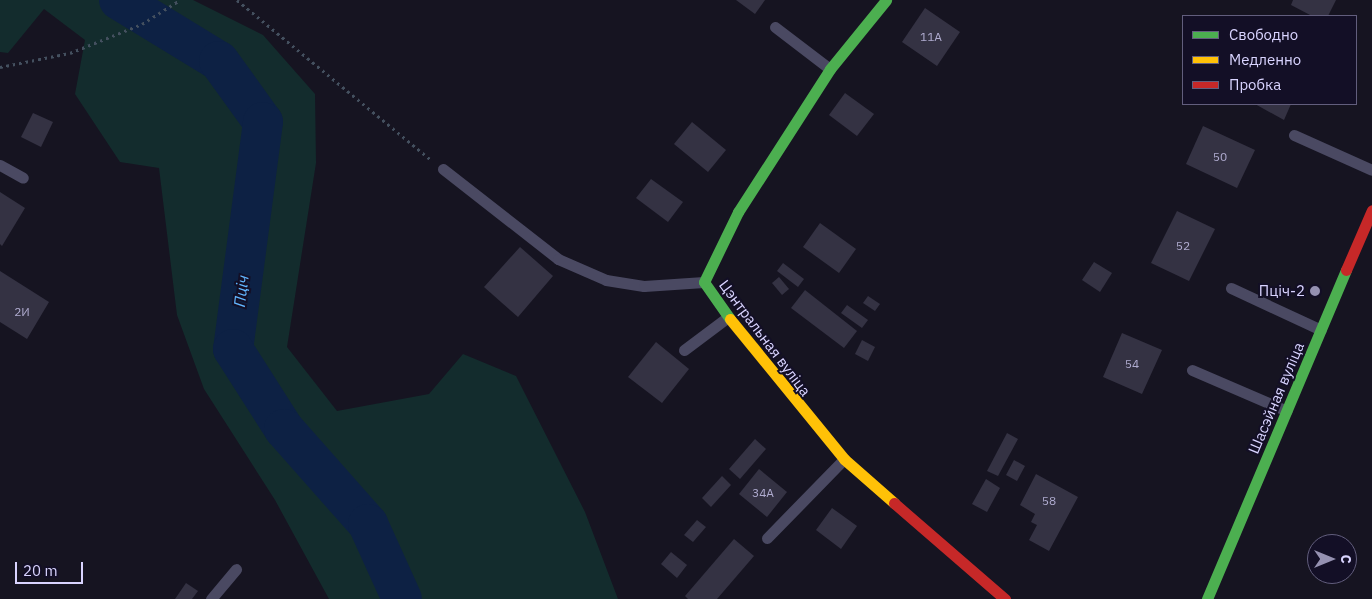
<!DOCTYPE html>
<meta charset="utf-8">
<style>
body{margin:0}
#map{position:relative;width:1372px;height:599px;overflow:hidden;background:#161421;font-family:"IBM Plex Sans",sans-serif}
div>[style]{position:absolute}
.green>*{inset:0;background:#132c2d}
.river>*{height:40px;margin:-20px;padding:0 20px;transform-origin:20px;border-radius:20px;background:#0d2144}
.building>*{inset:0;background:#343243}
.path>*{height:3px;margin-top:-1.5px;transform-origin:0;background:repeating-linear-gradient(90deg,#44505f 0 2.5px,transparent 0 6.5px)}
.lane>*{height:11px;margin:-5.5px;padding:0 5.5px;transform-origin:5.5px;border-radius:5.5px;background:#4a4962}
.fast>*{height:11px;margin:-5.5px;padding:0 5.5px;transform-origin:5.5px;border-radius:5.5px;background:#4caf50}
.slow>*{height:11px;margin:-5.5px;padding:0 5.5px;transform-origin:5.5px;border-radius:5.5px;background:#ffc107}
.jam>*{height:11px;margin:-5.5px;padding:0 5.5px;transform-origin:5.5px;border-radius:5.5px;background:#c62828}
.dots>*{width:14px;height:14px;translate:-50% -50%;box-sizing:border-box;border:2px solid #130f26;border-radius:50%}
span{translate:-50% -50%;white-space:nowrap;text-align:center;line-height:1.15;-webkit-text-stroke:4px #130f26;paint-order:stroke}
.number-label{font-size:12px;color:#b0acd0}
.number-label span{-webkit-text-stroke-width:0}
.poi-label{font-size:15px;color:#d9d4ff}
.right{translate:-100% -50%;text-align:right}
.street-label{font-size:15px;color:#d9d4ff}
.water-label{font-size:16px;color:#62b6ff;font-style:italic}
.legend{position:absolute;left:1182px;top:15px;width:175px;height:90px;box-sizing:border-box;background:#130f26;border:1px solid #625e7d;margin:0;padding:6px 9px;list-style:none;font-size:15px;color:#d9d4ff}
.legend li{display:flex;align-items:center;gap:10px;height:25px}
.legend b{width:25px;border:1px solid #625e7d}
.north{position:absolute;left:1307px;top:534px;width:50px;height:50px;box-sizing:border-box;background:#130f26;border:1px solid #625e7d;border-radius:50%;rotate:90deg;font-size:14px;font-weight:700;line-height:20px;text-align:center;color:#d9d4ff}
.north::after{content:'';display:block;margin:auto;width:18px;height:22px;background:#9591b1;clip-path:polygon(50% 0,100% 100%,50% 72%,0 100%)}
.scale{position:absolute;left:15px;top:562px;width:68px;height:22px;box-sizing:border-box;border:2px solid #d9d4ff;border-top:0;padding-left:6px;font-size:15px;line-height:18px;white-space:nowrap;color:#d9d4ff;-webkit-text-stroke:4px #130f26;paint-order:stroke}
</style>
<div id="map">
<div class="green">
<i style="clip-path:polygon(0 0,193px 0,263px 35px,315px 94px,316px 163px,287px 347px,337px 411px,429px 394px,463px 354px,516px 376px,585px 512px,618px 599px,329px 599px,275px 500px,204px 389px,177px 315px,159px 168px,120px 162px,75px 94px,85px 40px,44px 9px,8px 53px,0 52px)"></i>
</div>
<div class="river">
<i style="left:119px;top:0;width:117px;rotate:31.4deg"></i>
<i style="left:219px;top:61px;width:75px;rotate:54.2deg"></i>
<i style="left:263px;top:122px;width:229px;rotate:97.5deg"></i>
<i style="left:233px;top:349px;width:95px;rotate:57.5deg"></i>
<i style="left:284px;top:429px;width:127px;rotate:48.5deg"></i>
<i style="left:368px;top:524px;width:82px;rotate:65.6deg"></i>
</div>
<div class="building">
<i style="clip-path:polygon(736px 0,765px 0,755px 14px)"></i>
<i style="clip-path:polygon(1293px 0,1336px 0,1328px 16px,1312px 16px,1291px 5px)"></i>
<i style="clip-path:polygon(925px 8px,960px 32px,937px 66px,902px 42px)"></i>
<i style="clip-path:polygon(845px 93px,874px 114px,857px 136px,829px 115px)"></i>
<i style="clip-path:polygon(1255px 104px,1291px 104px,1284px 120px)"></i>
<i style="clip-path:polygon(33px 113px,53px 122px,41px 147px,21px 137px)"></i>
<i style="clip-path:polygon(692px 122px,726px 150px,708px 172px,674px 144px)"></i>
<i style="clip-path:polygon(1203px 126px,1255px 150px,1237px 188px,1186px 164px)"></i>
<i style="clip-path:polygon(651px 179px,683px 202px,668px 222px,636px 198px)"></i>
<i style="clip-path:polygon(0 192px,25px 208px,2px 246px,0 244px)"></i>
<i style="clip-path:polygon(1177px 211px,1215px 229px,1189px 281px,1151px 263px)"></i>
<i style="clip-path:polygon(820px 223px,856px 249px,839px 273px,803px 247px)"></i>
<i style="clip-path:polygon(520px 247px,553px 276px,518px 317px,484px 287px)"></i>
<i style="clip-path:polygon(1094px 262px,1112px 273px,1100px 292px,1082px 280px)"></i>
<i style="clip-path:polygon(783px 263px,804px 279px,798px 287px,777px 271px)"></i>
<i style="clip-path:polygon(0 271px,49px 302px,27px 339px,0 322px)"></i>
<i style="clip-path:polygon(779px 277px,789px 289px,782px 295px,772px 283px)"></i>
<i style="clip-path:polygon(805px 290px,857px 331px,844px 348px,791px 308px)"></i>
<i style="clip-path:polygon(868px 296px,880px 304px,875px 311px,863px 303px)"></i>
<i style="clip-path:polygon(847px 305px,868px 320px,862px 328px,841px 313px)"></i>
<i style="clip-path:polygon(1122px 333px,1162px 350px,1142px 394px,1103px 377px)"></i>
<i style="clip-path:polygon(862px 340px,875px 347px,868px 361px,855px 354px)"></i>
<i style="clip-path:polygon(656px 342px,689px 369px,662px 403px,628px 377px)"></i>
<i style="clip-path:polygon(1007px 433px,1018px 439px,998px 476px,987px 471px)"></i>
<i style="clip-path:polygon(755px 439px,766px 449px,740px 479px,729px 469px)"></i>
<i style="clip-path:polygon(1014px 460px,1025px 466px,1017px 481px,1006px 475px)"></i>
<i style="clip-path:polygon(759px 469px,787px 492px,767px 517px,739px 494px)"></i>
<i style="clip-path:polygon(1036px 474px,1078px 497px,1049px 551px,1029px 540px,1037px 525px,1031px 522px,1035px 514px,1020px 505px)"></i>
<i style="clip-path:polygon(722px 476px,731px 485px,711px 507px,702px 498px)"></i>
<i style="clip-path:polygon(986px 479px,1000px 488px,987px 512px,972px 504px)"></i>
<i style="clip-path:polygon(832px 508px,857px 526px,841px 549px,816px 530px)"></i>
<i style="clip-path:polygon(697px 520px,706px 527px,693px 542px,684px 535px)"></i>
<i style="clip-path:polygon(734px 539px,754px 556px,717px 599px,688px 599px,685px 596px)"></i>
<i style="clip-path:polygon(671px 552px,687px 565px,677px 578px,661px 564px)"></i>
<i style="clip-path:polygon(186px 583px,198px 591px,192px 599px,175px 599px)"></i>
</div>
<div class="path">
<i style="left:237px;top:0;width:251px;rotate:39.5deg"></i>
<i style="left:0;top:67px;width:71px;rotate:-11.3deg"></i>
<i style="left:70px;top:53px;width:78px;rotate:-21.9deg"></i>
<i style="left:142px;top:24px;width:45px;rotate:-32.3deg"></i>
</div>
<div class="lane">
<i style="left:775px;top:27px;width:69px;rotate:37.4deg"></i>
<i style="left:1294px;top:135px;width:85px;rotate:24.2deg"></i>
<i style="left:0;top:165px;width:26px;rotate:29deg"></i>
<i style="left:443px;top:169px;width:146px;rotate:38deg"></i>
<i style="left:558px;top:259px;width:52px;rotate:23.6deg"></i>
<i style="left:606px;top:280px;width:38px;rotate:9deg"></i>
<i style="left:644px;top:286px;width:60px;rotate:-3.8deg"></i>
<i style="left:1231px;top:288px;width:99px;rotate:25deg"></i>
<i style="left:684px;top:350px;width:55px;rotate:-36.9deg"></i>
<i style="left:1192px;top:370px;width:103px;rotate:23.3deg"></i>
<i style="left:767px;top:538px;width:110px;rotate:-45.7deg"></i>
<i style="left:211px;top:599px;width:39px;rotate:-50deg"></i>
</div>
<div class="fast">
<i style="left:730px;top:319px;width:45px;rotate:-125.1deg"></i>
<i style="left:704px;top:282px;width:78px;rotate:-64.1deg"></i>
<i style="left:738px;top:212px;width:170px;rotate:-57.2deg"></i>
<i style="left:830px;top:69px;width:89px;rotate:-50.9deg"></i>
<i style="left:1207px;top:599px;width:357px;rotate:-67.1deg"></i>
</div>
<div class="slow">
<i style="left:730px;top:319px;width:181px;rotate:50.8deg"></i>
<i style="left:844px;top:459px;width:67px;rotate:41.3deg"></i>
</div>
<div class="jam">
<i style="left:1346px;top:270px;width:65px;rotate:-66.6deg"></i>
<i style="left:894px;top:503px;width:147px;rotate:40.9deg"></i>
</div>
<div class="dots">
<i style="left:1315px;top:291px;background:#9591b1"></i>
</div>
<div class="number-label">
<span style="left:931px;top:37px">11А</span>
<span style="left:1220px;top:157px">50</span>
<span style="left:1183px;top:246px">52</span>
<span style="left:22px;top:312px">2И</span>
<span style="left:1132px;top:364px">54</span>
<span style="left:763px;top:493px">34А</span>
<span style="left:1049px;top:501px">58</span>
</div>
<div class="poi-label">
<span class="right" style="left:1305px;top:291px">Пціч-2</span>
</div>
<div class="street-label">
<span style="left:765px;top:338px;rotate:53deg">Цэнтральная вуліца</span>
<span style="left:1276px;top:398px;rotate:-67deg">Шасэйная вуліца</span>
</div>
<div class="water-label">
<span style="left:241px;top:291px;rotate:-83deg">Пціч</span>
</div>
<ul class="legend">
<li><b style="height:6px;background:#4caf50"></b>Свободно</li>
<li><b style="height:6px;background:#ffc107"></b>Медленно</li>
<li><b style="height:6px;background:#c62828"></b>Пробка</li>
</ul>
<div class="north">С</div>
<div class="scale">20 m</div>
</div>
